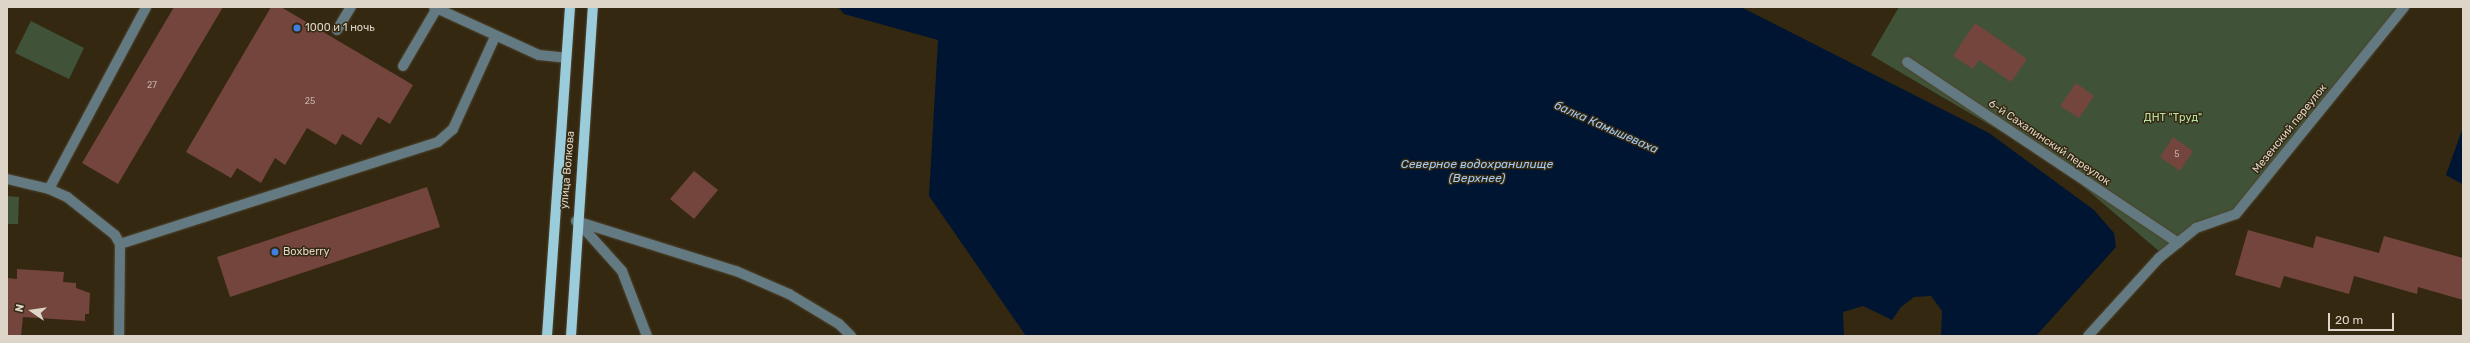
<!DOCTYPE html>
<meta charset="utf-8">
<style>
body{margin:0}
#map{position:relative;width:2470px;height:343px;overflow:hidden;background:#342811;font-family:Rubik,sans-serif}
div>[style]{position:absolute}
.green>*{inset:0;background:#405338}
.water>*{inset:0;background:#001531}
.building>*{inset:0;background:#73453c}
.roads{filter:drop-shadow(0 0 1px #4f442e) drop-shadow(0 0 1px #4f442e)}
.minor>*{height:10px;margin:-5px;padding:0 5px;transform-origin:5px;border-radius:5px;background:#637a82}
.major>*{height:10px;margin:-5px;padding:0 5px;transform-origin:5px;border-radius:5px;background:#9accdb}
.dots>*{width:11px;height:11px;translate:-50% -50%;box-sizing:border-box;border:2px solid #342811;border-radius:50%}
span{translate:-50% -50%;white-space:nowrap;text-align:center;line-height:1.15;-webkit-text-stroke:3px #342811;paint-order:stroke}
.number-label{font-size:9px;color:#c2b1a4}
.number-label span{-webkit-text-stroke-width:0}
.poi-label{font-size:11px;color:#ddd5c7}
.left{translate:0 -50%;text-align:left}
.park-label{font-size:11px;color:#b8e4a6}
.street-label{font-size:11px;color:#ddd5c7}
.water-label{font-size:12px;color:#a2cbf7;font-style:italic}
.frame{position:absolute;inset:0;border:8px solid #ddd5c7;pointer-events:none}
.north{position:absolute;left:12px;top:291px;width:40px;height:40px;-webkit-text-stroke:3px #342811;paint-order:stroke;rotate:283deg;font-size:11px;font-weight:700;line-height:16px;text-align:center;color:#ddd5c7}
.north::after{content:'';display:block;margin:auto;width:14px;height:18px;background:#ddd5c7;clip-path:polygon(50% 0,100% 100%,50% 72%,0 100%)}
.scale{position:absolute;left:2328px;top:313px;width:66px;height:18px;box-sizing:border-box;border:2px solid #ddd5c7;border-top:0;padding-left:5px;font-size:12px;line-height:14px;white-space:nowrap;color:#ddd5c7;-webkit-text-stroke:3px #342811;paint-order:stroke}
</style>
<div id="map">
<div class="green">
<i style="clip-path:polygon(1899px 7px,2407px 7px,2256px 199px,2160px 252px,2058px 165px,1871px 55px)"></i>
<i style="clip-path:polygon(31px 21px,84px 48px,69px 79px,15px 53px)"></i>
<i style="clip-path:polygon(7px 196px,19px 197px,18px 224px,7px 224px)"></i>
</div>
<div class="water">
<i style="clip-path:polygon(838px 7px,1741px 7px,1989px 133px,2094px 210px,2114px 233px,2116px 247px,2036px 336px,1941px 336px,1942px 311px,1931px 296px,1914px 297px,1901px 307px,1892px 320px,1863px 306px,1843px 312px,1844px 336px,1026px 336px,929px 196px,938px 40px,844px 14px)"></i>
<i style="clip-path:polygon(2463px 127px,2463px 183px,2462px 184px,2446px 175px)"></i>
</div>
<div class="building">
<i style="clip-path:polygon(174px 7px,223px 7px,118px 184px,82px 163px)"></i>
<i style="clip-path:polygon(271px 7px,281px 7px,413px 85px,390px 124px,378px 117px,361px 145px,342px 134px,336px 145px,307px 128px,285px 165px,275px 158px,261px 183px,237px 168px,231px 178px,186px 152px)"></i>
<i style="clip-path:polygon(1975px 23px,2027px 59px,2011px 82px,1979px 60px,1973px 69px,1953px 56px)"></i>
<i style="clip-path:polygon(2076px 83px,2094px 96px,2079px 118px,2060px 106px)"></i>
<i style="clip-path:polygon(2173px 137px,2193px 151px,2180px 171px,2160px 157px)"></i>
<i style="clip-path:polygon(694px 171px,718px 190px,694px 219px,670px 199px)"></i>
<i style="clip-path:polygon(427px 187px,440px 227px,230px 297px,217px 257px)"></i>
<i style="clip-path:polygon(2248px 230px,2313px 248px,2316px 236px,2379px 253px,2384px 236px,2463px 258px,2463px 300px,2418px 287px,2417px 294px,2354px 276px,2349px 294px,2284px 276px,2280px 288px,2235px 275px)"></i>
<i style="clip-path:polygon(17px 269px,64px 272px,63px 282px,76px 283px,76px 288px,90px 293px,89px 314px,85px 314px,85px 321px,23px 317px,21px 336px,7px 336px,7px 278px,17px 279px)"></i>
</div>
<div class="roads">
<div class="minor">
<i style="left:434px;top:7px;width:115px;rotate:24.6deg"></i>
<i style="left:539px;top:55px;width:27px;rotate:6deg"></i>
<i style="left:337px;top:30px;width:27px;rotate:-59deg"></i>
<i style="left:1907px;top:62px;width:326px;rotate:33.7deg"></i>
<i style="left:403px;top:66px;width:67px;rotate:-59.6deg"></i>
<i style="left:7px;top:179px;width:43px;rotate:13.4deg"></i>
<i style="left:49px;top:189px;width:20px;rotate:24deg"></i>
<i style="left:67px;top:197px;width:61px;rotate:38.4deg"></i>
<i style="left:115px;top:235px;width:10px;rotate:61deg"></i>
<i style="left:120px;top:244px;width:92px;rotate:90.6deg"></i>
<i style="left:49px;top:189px;width:206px;rotate:-61.9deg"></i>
<i style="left:576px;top:221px;width:168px;rotate:17.4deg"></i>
<i style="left:736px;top:271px;width:58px;rotate:23.5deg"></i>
<i style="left:789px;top:294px;width:58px;rotate:31deg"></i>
<i style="left:839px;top:324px;width:17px;rotate:45deg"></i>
<i style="left:578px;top:222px;width:66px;rotate:48.1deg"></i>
<i style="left:622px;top:271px;width:70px;rotate:69deg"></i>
<i style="left:120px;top:244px;width:334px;rotate:-17.8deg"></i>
<i style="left:438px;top:142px;width:20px;rotate:-41deg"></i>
<i style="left:453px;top:129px;width:101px;rotate:-65.5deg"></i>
<i style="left:2088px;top:336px;width:105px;rotate:-47.7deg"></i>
<i style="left:2159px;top:258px;width:48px;rotate:-39deg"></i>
<i style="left:2196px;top:228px;width:42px;rotate:-19.3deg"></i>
<i style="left:2236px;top:214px;width:267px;rotate:-50.9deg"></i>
</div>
<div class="major">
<i style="left:547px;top:336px;width:330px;rotate:-86deg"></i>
<i style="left:571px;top:336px;width:330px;rotate:-86.2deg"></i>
</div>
</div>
<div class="dots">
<i style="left:297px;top:28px;background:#3f7fe0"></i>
<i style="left:275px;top:252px;background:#3f7fe0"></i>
</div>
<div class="number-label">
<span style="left:152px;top:85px">27</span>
<span style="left:310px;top:101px">25</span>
<span style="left:2177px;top:154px">5</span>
</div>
<div class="poi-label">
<span class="left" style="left:305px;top:28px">1000 и 1 ночь</span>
<span class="left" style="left:283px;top:252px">Boxberry</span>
</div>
<div class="park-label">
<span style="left:2173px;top:118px">ДНТ "Труд"</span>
</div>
<div class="street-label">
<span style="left:2290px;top:129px;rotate:-51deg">Мезенский переулок</span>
<span style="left:2049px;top:143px;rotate:34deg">6-й Сахалинский переулок</span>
<span style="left:568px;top:170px;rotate:-85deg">улица Волкова</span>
</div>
<div class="water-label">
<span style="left:1606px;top:128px;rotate:24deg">балка Камышеваха</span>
<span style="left:1477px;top:172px">Северное водохранилище<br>(Верхнее)</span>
</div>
<div class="frame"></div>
<div class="north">N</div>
<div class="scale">20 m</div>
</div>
